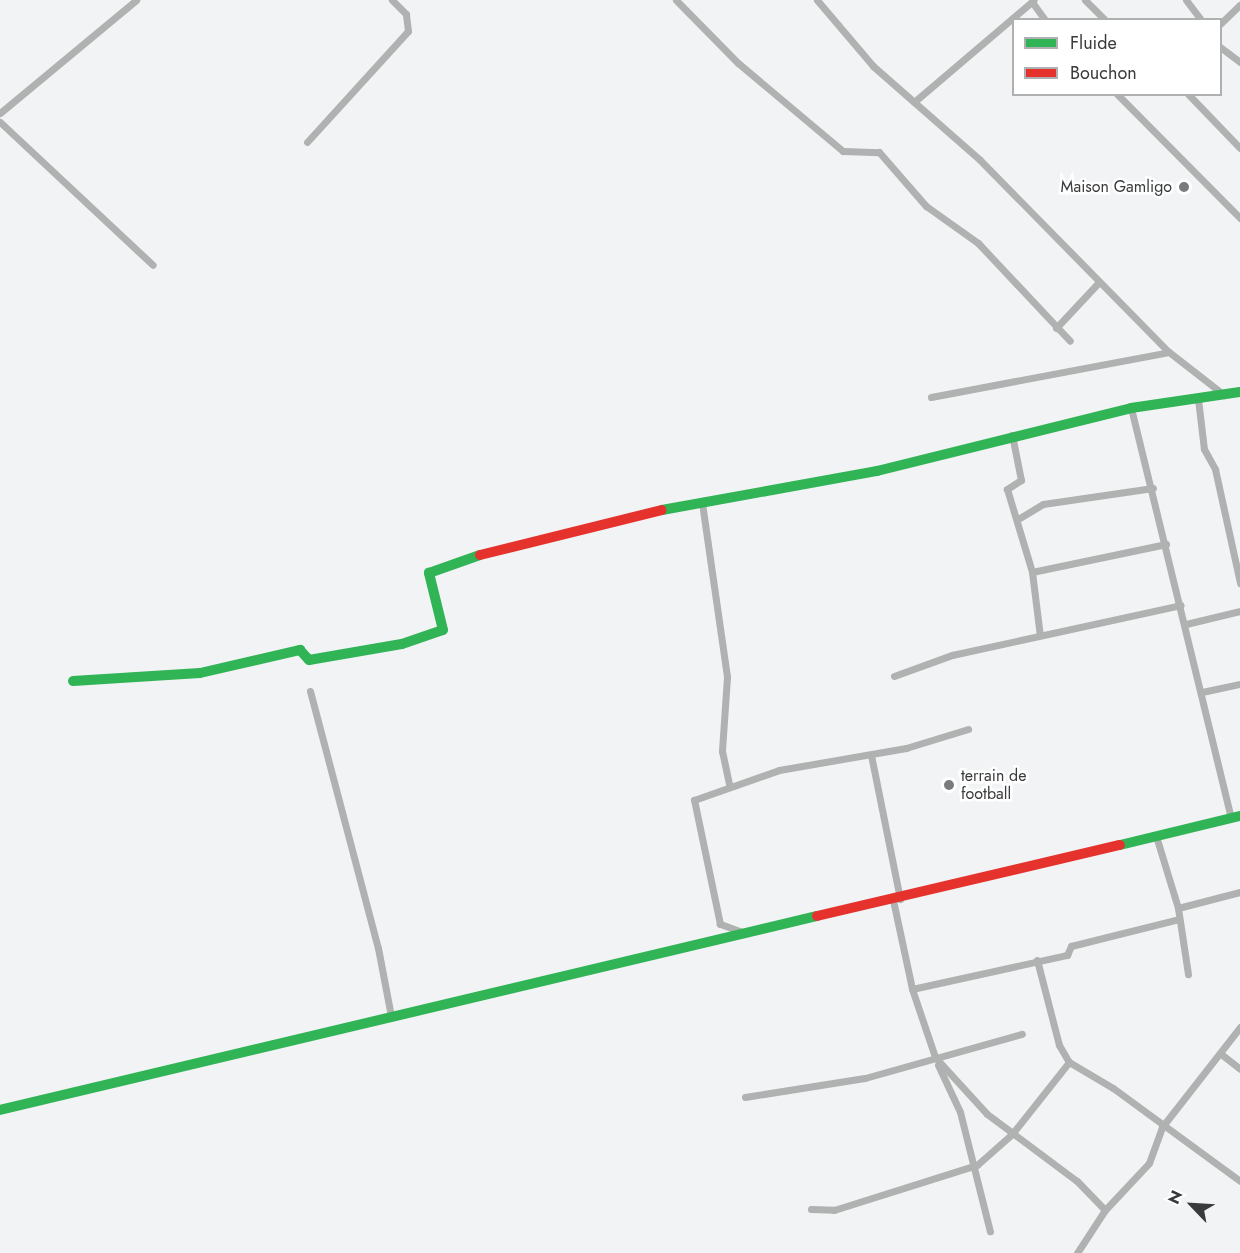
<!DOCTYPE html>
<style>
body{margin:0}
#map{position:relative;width:1240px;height:1253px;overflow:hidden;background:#f1f3f5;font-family:Jost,sans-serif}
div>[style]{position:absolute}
.street>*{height:7px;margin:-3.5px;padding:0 3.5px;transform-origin:3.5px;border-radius:3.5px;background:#b0b1b1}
.fast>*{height:10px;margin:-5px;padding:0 5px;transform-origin:5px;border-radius:5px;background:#30b455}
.jam>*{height:10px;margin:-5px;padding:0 5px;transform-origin:5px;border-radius:5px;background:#e5322d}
.dots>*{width:16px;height:16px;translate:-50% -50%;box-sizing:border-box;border:3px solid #fff;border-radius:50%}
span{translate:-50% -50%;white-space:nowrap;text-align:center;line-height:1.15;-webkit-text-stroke:5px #fff;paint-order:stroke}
.poi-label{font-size:16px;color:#383a3b}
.right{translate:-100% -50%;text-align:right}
.left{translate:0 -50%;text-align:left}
.legend{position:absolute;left:1012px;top:18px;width:210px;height:78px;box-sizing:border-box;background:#fff;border:2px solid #afb0b1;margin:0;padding:8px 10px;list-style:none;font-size:18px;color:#383a3b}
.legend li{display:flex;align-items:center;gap:12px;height:30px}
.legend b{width:30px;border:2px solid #afb0b1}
.north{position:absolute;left:1162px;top:1175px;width:60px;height:60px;-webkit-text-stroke:4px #fff;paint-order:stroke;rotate:295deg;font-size:16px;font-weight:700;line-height:24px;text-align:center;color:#383a3b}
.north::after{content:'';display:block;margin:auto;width:21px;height:27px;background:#383a3b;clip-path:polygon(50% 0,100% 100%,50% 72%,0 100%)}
</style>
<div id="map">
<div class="street">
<i style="left:676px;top:0;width:88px;rotate:45.5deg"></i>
<i style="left:738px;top:63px;width:137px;rotate:40deg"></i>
<i style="left:843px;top:151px;width:36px;rotate:2deg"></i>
<i style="left:879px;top:152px;width:72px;rotate:49deg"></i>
<i style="left:926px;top:206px;width:64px;rotate:35.4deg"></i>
<i style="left:978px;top:243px;width:134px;rotate:46.8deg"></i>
<i style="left:817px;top:0;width:87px;rotate:49.7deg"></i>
<i style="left:873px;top:66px;width:142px;rotate:41.3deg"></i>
<i style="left:980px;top:160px;width:269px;rotate:45.5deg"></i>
<i style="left:1169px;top:352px;width:70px;rotate:38deg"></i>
<i style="left:1085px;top:0;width:28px;rotate:45deg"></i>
<i style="left:1186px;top:0;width:25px;rotate:53deg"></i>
<i style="left:1032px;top:2px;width:22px;rotate:54deg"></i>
<i style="left:1220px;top:24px;width:28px;rotate:-44deg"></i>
<i style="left:1220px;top:47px;width:25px;rotate:37deg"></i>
<i style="left:1117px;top:94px;width:175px;rotate:45.2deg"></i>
<i style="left:1188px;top:94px;width:75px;rotate:46.1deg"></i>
<i style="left:914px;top:102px;width:157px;rotate:-40.4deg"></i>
<i style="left:0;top:113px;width:177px;rotate:-39.7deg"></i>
<i style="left:0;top:122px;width:209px;rotate:43.1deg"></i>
<i style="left:307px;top:142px;width:150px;rotate:-47.7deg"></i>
<i style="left:408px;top:31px;width:17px;rotate:-97deg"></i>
<i style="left:406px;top:14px;width:20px;rotate:-135deg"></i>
<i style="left:1056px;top:328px;width:63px;rotate:-46.9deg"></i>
<i style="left:931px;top:397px;width:242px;rotate:-10.7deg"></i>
<i style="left:1198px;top:399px;width:50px;rotate:83.2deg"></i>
<i style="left:1204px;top:449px;width:23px;rotate:61deg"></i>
<i style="left:1215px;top:469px;width:117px;rotate:77.6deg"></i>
<i style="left:1131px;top:408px;width:422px;rotate:76.3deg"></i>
<i style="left:1012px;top:435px;width:46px;rotate:78.7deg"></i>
<i style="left:1021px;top:480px;width:17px;rotate:147deg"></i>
<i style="left:1007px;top:489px;width:87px;rotate:73.2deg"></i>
<i style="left:1032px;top:572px;width:64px;rotate:82.9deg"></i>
<i style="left:702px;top:503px;width:176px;rotate:81.8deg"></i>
<i style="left:727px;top:677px;width:74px;rotate:93.9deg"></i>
<i style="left:722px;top:751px;width:34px;rotate:78deg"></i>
<i style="left:1018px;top:519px;width:29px;rotate:-31deg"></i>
<i style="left:1043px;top:504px;width:111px;rotate:-8.3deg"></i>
<i style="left:1032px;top:572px;width:137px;rotate:-11.8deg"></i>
<i style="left:1186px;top:624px;width:56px;rotate:-13.5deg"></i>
<i style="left:894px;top:676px;width:62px;rotate:-19.9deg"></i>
<i style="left:952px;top:655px;width:234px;rotate:-12.3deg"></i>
<i style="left:310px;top:691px;width:266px;rotate:75.2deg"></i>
<i style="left:378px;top:948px;width:69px;rotate:79.2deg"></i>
<i style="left:1202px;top:692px;width:39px;rotate:-12deg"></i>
<i style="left:871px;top:755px;width:147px;rotate:78.6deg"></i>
<i style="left:1156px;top:836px;width:75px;rotate:73deg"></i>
<i style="left:1178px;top:908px;width:67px;rotate:81.4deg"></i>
<i style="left:893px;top:900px;width:91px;rotate:77.9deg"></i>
<i style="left:912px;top:989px;width:72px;rotate:71.3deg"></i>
<i style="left:935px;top:1057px;width:77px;rotate:47.6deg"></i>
<i style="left:987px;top:1114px;width:112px;rotate:36.7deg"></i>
<i style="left:1077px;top:1181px;width:40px;rotate:46deg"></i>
<i style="left:1178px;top:908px;width:64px;rotate:-14.5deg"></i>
<i style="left:745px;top:933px;width:27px;rotate:-160deg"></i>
<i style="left:720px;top:924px;width:127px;rotate:-101.8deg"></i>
<i style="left:694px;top:800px;width:90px;rotate:-19.4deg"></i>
<i style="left:779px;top:770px;width:129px;rotate:-9.8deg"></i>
<i style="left:906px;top:748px;width:65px;rotate:-17deg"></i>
<i style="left:1037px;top:960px;width:88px;rotate:75.5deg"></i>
<i style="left:1059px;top:1045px;width:20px;rotate:60deg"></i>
<i style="left:1069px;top:1062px;width:51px;rotate:30.6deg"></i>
<i style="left:1113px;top:1088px;width:157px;rotate:36.2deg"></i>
<i style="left:912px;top:989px;width:159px;rotate:-12.4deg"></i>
<i style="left:1067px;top:955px;width:10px;rotate:-66deg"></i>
<i style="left:1071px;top:946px;width:111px;rotate:-14deg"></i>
<i style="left:1221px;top:1054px;width:24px;rotate:38deg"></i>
<i style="left:938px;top:1065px;width:52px;rotate:64.9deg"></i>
<i style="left:960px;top:1112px;width:123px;rotate:75.9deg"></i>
<i style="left:745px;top:1097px;width:121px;rotate:-9deg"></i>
<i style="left:865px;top:1078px;width:163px;rotate:-15.7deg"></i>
<i style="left:811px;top:1209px;width:23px;rotate:2deg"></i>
<i style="left:834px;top:1210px;width:150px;rotate:-17.5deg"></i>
<i style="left:977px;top:1165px;width:47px;rotate:-41.5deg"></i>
<i style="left:1012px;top:1134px;width:92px;rotate:-51.6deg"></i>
<i style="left:1077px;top:1253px;width:51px;rotate:-56.9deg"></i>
<i style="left:1105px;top:1210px;width:64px;rotate:-46.9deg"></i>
<i style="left:1149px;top:1163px;width:38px;rotate:-70deg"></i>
<i style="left:1162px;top:1127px;width:127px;rotate:-52deg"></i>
</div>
<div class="fast">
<i style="left:662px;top:510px;width:219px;rotate:-10.3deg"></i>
<i style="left:877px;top:471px;width:262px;rotate:-13.9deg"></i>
<i style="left:1131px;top:408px;width:110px;rotate:-8.4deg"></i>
<i style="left:73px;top:681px;width:127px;rotate:-3.6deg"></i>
<i style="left:200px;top:673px;width:103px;rotate:-13deg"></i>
<i style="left:300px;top:650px;width:13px;rotate:48deg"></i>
<i style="left:309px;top:660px;width:94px;rotate:-9.8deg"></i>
<i style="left:402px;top:644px;width:43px;rotate:-18.9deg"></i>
<i style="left:443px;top:630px;width:59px;rotate:-103.8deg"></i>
<i style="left:429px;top:573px;width:54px;rotate:-19.4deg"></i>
<i style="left:1120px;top:845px;width:123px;rotate:-13.6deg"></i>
<i style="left:0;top:1110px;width:840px;rotate:-13.36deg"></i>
</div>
<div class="jam">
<i style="left:480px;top:555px;width:187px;rotate:-13.9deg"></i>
<i style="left:817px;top:916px;width:311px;rotate:-13.2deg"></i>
</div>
<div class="dots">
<i style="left:1184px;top:187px;background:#797b7c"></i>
<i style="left:949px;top:785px;background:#797b7c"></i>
</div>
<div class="poi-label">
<span class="right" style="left:1172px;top:187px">Maison Gamligo</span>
<span class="left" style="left:961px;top:785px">terrain de<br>football</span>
</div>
<ul class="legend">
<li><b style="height:8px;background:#30b455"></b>Fluide</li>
<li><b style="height:8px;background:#e5322d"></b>Bouchon</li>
</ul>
<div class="north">N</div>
</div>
